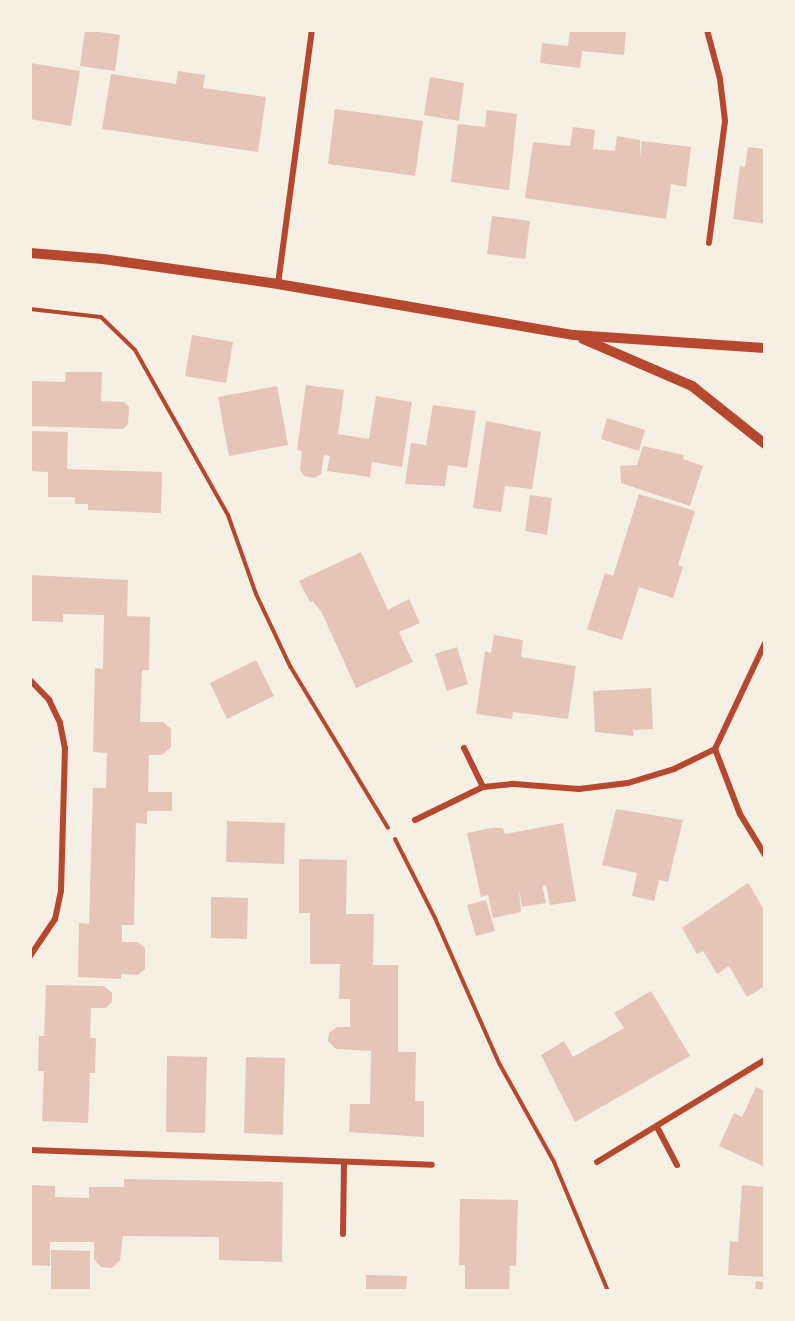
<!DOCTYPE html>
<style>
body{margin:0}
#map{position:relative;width:795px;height:1321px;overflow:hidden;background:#f6efe4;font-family:Overpass,sans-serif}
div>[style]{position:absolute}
.building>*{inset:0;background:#e6c5b7}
.path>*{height:4px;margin:-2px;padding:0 2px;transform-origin:2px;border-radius:2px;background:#b5482f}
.minor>*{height:6px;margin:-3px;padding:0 3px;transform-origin:3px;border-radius:3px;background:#b5482f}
.tertiary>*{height:10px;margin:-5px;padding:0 5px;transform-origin:5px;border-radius:5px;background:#b5482f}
span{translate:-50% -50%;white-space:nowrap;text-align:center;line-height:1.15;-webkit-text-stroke:4.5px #f6efe4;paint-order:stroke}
.frame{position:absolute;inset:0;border:32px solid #f6efe4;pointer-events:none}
</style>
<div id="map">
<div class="building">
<i style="clip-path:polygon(85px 30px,120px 35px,115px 71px,80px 66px)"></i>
<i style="clip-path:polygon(570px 30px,626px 30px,624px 55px,582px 51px,580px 68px,540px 63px,542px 43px,568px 46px)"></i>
<i style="clip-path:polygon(30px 63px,80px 71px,71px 126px,30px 119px)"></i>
<i style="clip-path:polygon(178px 71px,205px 75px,203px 88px,266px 97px,258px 152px,102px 129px,111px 74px,176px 84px)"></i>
<i style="clip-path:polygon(430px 77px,464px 83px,459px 121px,424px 115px)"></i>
<i style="clip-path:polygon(335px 109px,423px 121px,415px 176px,328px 164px)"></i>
<i style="clip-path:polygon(487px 110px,517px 114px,509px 190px,451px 182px,458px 124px,485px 127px)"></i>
<i style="clip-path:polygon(573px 127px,595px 130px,593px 149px,615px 151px,617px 136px,640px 140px,640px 157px,642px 141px,691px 147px,686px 187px,671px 184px,666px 219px,525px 198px,533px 142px,570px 146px)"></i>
<i style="clip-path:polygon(748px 147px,765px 149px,765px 224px,733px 219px,740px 166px,745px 167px)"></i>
<i style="clip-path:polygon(492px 216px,530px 221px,525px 259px,487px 254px)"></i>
<i style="clip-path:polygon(192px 335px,233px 342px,226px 383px,185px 376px)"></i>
<i style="clip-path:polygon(66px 372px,102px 372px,101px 401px,124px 402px,129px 407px,128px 424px,123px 429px,30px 426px,30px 381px,65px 382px)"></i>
<i style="clip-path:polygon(306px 385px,344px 390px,338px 434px,369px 439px,376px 396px,412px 402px,402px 467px,372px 462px,370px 477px,327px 471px,330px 456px,324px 455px,321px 474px,314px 478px,304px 476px,300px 470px,302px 451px,297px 450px)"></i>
<i style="clip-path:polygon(277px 386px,288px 445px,229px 456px,218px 397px)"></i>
<i style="clip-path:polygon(433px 405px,476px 411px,467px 468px,448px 465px,445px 486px,405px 484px,411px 443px,426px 445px)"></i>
<i style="clip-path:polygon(607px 418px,645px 430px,639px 451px,601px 439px)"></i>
<i style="clip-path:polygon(486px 421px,541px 432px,532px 489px,505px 486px,501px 512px,473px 508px)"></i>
<i style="clip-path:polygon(30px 431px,68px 432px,67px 469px,162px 472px,161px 513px,88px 510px,88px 504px,75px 504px,75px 497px,48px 497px,48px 472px,30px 471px)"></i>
<i style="clip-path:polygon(643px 446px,684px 455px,683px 459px,703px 466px,690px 506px,621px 483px,620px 466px,637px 465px)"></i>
<i style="clip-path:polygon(639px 494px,695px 511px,678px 565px,683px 567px,673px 598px,639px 587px,622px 640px,587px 629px,605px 573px,613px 576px)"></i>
<i style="clip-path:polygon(530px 495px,552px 498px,547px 535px,525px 531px)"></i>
<i style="clip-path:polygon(361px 552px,388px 610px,409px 599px,420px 623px,399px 632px,413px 662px,356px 688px,322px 613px,313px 601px,310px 602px,299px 581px)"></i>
<i style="clip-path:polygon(30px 575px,128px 580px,127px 616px,150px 617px,149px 670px,142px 670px,140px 722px,163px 722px,171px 729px,171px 747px,162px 755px,149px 755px,148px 792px,172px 792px,172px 811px,147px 811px,147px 824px,136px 823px,134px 925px,122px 925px,122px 942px,138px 942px,145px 948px,145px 969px,138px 975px,121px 974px,121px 979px,78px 977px,79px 923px,89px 924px,93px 788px,106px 788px,107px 753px,93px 752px,95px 668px,103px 669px,104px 615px,63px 614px,63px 622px,30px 621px)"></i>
<i style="clip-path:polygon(494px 635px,523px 640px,521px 657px,576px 666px,568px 719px,513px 712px,512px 719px,476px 714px,485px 651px,491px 653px)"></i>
<i style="clip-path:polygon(457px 647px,468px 684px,447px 691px,435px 654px)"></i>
<i style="clip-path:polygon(256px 660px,274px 696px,227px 719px,210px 683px)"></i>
<i style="clip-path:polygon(651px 688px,653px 729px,633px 730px,634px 736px,595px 732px,593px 691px)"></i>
<i style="clip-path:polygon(616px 809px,683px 820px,668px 882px,659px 880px,654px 901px,632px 896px,637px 873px,602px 865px)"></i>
<i style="clip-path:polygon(227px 821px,285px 823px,284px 864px,226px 862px)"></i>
<i style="clip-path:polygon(563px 823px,576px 901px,550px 905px,546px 885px,542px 886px,546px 903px,522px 907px,519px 889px,521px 912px,493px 918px,488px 895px,481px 897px,467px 833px,491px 828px,503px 828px,505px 834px)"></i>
<i style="clip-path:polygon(299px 859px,347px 860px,346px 914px,374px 914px,373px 965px,398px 965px,398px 1052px,416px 1052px,415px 1101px,424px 1101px,424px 1137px,349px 1132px,350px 1104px,370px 1104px,371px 1051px,336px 1049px,328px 1041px,329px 1033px,337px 1027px,350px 1027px,350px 999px,339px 999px,340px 964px,310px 964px,310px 913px,299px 913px)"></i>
<i style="clip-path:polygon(748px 883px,765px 911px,765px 986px,747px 997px,729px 966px,717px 974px,703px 951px,697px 954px,682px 928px)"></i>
<i style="clip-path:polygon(211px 897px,248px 898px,247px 939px,211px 938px)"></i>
<i style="clip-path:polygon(486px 900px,495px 931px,476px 936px,467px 905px)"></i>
<i style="clip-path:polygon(46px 985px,104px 986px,112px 993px,112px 1002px,106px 1008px,91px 1008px,90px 1038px,96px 1038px,95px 1073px,90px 1073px,88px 1123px,42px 1121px,44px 1071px,38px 1071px,39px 1036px,44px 1036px)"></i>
<i style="clip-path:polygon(651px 991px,690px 1056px,575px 1122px,541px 1055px,564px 1041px,573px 1057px,624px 1028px,614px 1013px)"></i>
<i style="clip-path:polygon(167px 1056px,207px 1057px,205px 1133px,166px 1132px)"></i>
<i style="clip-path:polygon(246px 1057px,285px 1058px,283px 1135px,244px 1133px)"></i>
<i style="clip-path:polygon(756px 1087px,765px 1091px,765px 1167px,719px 1146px,734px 1113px,742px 1117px)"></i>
<i style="clip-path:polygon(124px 1179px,283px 1182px,282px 1262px,219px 1260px,219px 1237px,123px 1236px,120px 1260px,112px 1268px,101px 1267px,94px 1259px,94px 1242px,50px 1242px,50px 1266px,30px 1265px,30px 1185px,55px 1186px,55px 1197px,89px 1198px,89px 1187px,124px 1187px)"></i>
<i style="clip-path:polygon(742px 1185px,765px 1187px,765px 1277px,728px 1275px,730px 1241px,738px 1242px)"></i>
<i style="clip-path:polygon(460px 1199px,518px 1200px,516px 1266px,510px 1266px,509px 1291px,465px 1291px,465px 1265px,459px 1265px)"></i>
<i style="clip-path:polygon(51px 1250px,90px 1251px,90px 1290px,51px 1289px)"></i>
<i style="clip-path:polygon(366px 1275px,407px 1276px,406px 1291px,366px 1291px)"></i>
<i style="clip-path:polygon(756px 1281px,765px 1282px,765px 1291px,755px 1291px)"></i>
</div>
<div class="path">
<i style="left:30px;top:309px;width:71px;rotate:6.4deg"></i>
<i style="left:101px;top:317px;width:47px;rotate:44.1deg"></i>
<i style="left:135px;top:350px;width:189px;rotate:60.6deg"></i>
<i style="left:228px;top:515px;width:84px;rotate:70.5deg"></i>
<i style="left:256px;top:594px;width:80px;rotate:64.7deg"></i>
<i style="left:290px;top:666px;width:189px;rotate:58.8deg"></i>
<i style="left:395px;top:839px;width:89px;rotate:63.1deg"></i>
<i style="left:435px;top:918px;width:158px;rotate:66.2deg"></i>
<i style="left:499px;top:1063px;width:113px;rotate:60.9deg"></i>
<i style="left:554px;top:1162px;width:140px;rotate:67.3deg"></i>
</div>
<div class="minor">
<i style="left:707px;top:30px;width:51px;rotate:75.1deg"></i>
<i style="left:720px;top:79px;width:42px;rotate:83.2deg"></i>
<i style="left:725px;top:121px;width:123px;rotate:97.5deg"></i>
<i style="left:278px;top:284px;width:256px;rotate:-82.4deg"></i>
<i style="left:30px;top:680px;width:28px;rotate:46deg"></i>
<i style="left:49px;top:700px;width:25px;rotate:64deg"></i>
<i style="left:60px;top:723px;width:25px;rotate:79deg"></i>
<i style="left:65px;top:748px;width:143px;rotate:91.6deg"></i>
<i style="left:61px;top:891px;width:29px;rotate:102deg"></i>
<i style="left:55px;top:919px;width:45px;rotate:124deg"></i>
<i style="left:464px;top:748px;width:43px;rotate:64deg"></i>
<i style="left:715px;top:749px;width:70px;rotate:69deg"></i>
<i style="left:740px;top:814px;width:48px;rotate:58.6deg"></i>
<i style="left:415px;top:820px;width:76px;rotate:-25.9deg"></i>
<i style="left:483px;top:787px;width:31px;rotate:-6deg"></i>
<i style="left:514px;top:784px;width:65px;rotate:4.4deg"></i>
<i style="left:579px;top:789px;width:49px;rotate:-7deg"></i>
<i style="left:628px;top:783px;width:48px;rotate:-16.9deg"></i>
<i style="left:674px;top:769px;width:46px;rotate:-26deg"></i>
<i style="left:715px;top:749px;width:117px;rotate:-64.7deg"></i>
<i style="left:657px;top:1127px;width:43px;rotate:62.2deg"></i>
<i style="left:30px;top:1150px;width:402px;rotate:2.1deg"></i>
<i style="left:597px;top:1162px;width:197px;rotate:-31.3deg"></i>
<i style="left:343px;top:1234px;width:72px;rotate:-89.2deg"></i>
</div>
<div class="tertiary">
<i style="left:30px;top:253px;width:73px;rotate:4.7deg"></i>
<i style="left:103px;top:259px;width:177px;rotate:8.1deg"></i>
<i style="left:278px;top:284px;width:300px;rotate:9.8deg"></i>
<i style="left:574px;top:335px;width:191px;rotate:3.9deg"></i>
<i style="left:583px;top:339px;width:119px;rotate:23.3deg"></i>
<i style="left:692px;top:386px;width:93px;rotate:38.5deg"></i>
</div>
<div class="frame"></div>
</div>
